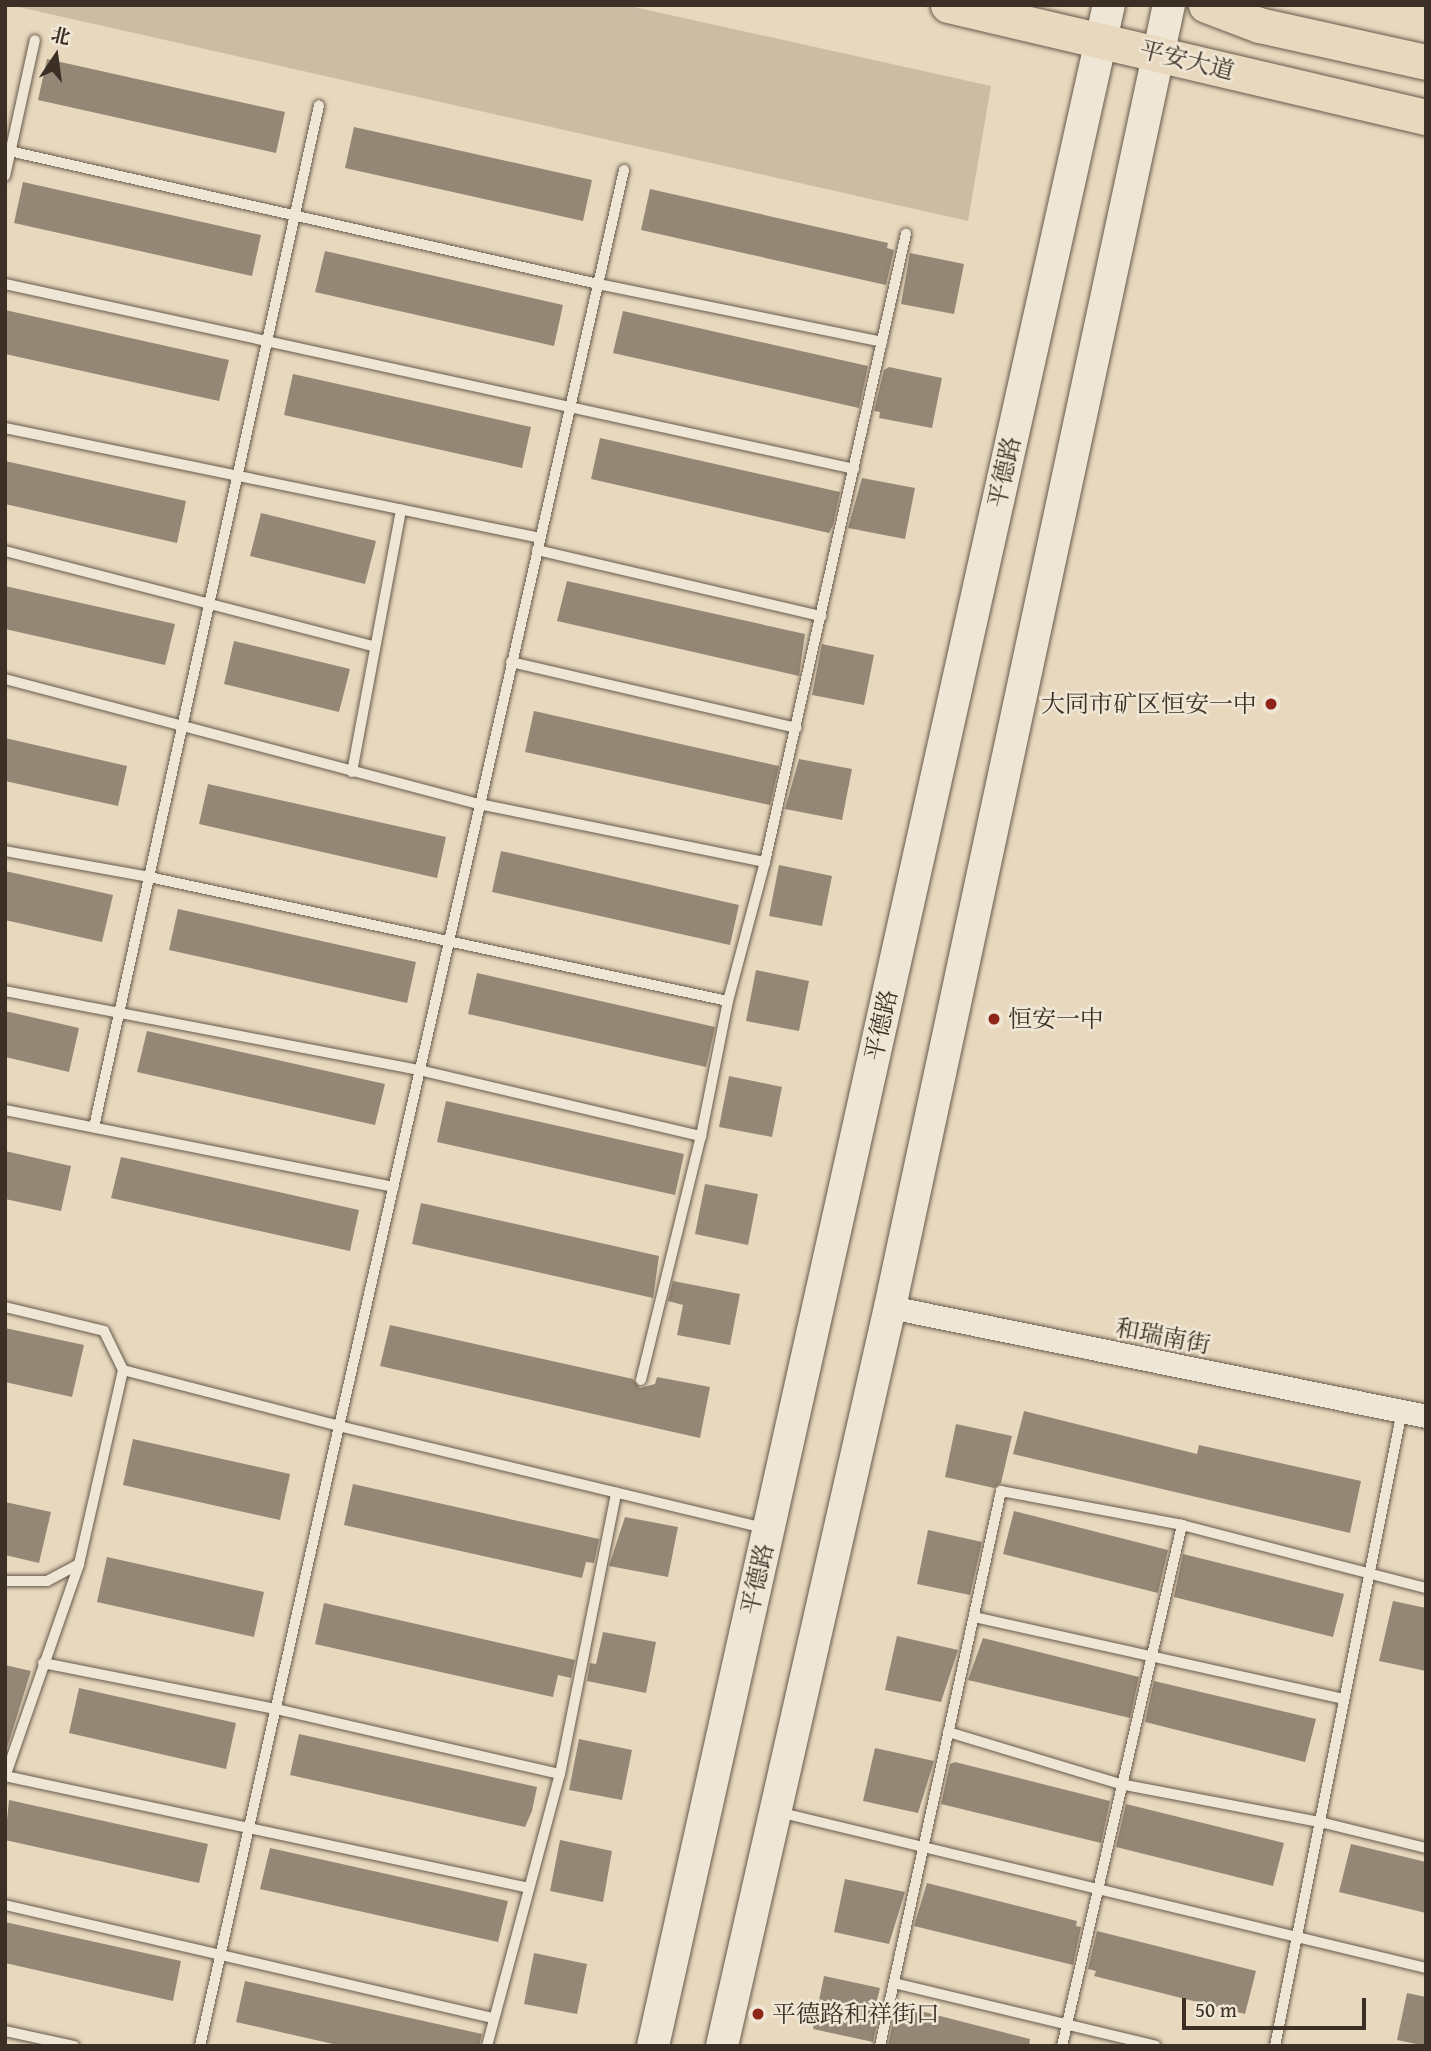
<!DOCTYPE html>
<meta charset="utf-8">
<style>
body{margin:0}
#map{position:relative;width:1431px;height:2051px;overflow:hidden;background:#e8d9be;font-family:"Gentium Book Plus","Noto Serif SC",serif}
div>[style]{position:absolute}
.green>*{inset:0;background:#cbbca4}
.building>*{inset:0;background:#958775}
.roads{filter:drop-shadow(0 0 2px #675a4b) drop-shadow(0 0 2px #675a4b)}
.lane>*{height:10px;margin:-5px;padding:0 5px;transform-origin:5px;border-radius:5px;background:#f0e6d5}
.street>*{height:23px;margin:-11.5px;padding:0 11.5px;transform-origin:11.5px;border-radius:11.5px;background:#f0e6d5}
.secondary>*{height:32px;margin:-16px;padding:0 16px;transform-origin:16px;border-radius:16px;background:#f0e6d5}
.primary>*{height:35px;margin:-17.5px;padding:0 17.5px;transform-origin:17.5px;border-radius:17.5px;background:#e8d9be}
.dots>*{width:19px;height:19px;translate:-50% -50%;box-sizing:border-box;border:4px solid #f0e6d5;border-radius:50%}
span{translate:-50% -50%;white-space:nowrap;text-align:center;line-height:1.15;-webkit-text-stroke:5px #f0e6d5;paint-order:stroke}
.street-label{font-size:24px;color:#3c2f25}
.poi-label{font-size:24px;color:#3c2f25}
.right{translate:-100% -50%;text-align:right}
.left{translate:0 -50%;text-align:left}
.frame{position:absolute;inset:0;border:7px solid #3c2f25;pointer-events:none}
.north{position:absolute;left:21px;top:21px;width:70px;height:70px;-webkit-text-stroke:5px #f0e6d5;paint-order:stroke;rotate:13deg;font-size:19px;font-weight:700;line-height:28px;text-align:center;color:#3c2f25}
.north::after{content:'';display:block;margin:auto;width:24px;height:32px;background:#3c2f25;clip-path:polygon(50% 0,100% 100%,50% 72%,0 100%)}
.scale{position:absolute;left:1182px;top:1998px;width:184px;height:32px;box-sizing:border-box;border:4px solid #3c2f25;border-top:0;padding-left:9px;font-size:21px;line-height:24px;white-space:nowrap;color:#3c2f25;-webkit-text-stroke:5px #f0e6d5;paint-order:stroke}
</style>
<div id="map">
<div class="green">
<i style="clip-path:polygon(10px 5px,625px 5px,991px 86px,968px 221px)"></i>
</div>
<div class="building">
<i style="clip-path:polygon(47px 59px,285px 112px,276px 153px,38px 100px)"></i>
<i style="clip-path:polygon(354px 127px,592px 180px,583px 221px,345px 168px)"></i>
<i style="clip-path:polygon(23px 182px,261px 235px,252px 276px,14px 223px)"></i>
<i style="clip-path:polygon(650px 189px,888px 243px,887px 248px,894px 250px,886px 285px,641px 230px)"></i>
<i style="clip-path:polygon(325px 251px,563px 305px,554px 346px,315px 292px)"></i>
<i style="clip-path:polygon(910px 253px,964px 264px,954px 314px,901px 304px)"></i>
<i style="clip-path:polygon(5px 310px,229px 360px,219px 401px,5px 354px)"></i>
<i style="clip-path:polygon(623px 311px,868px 366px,859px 408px,613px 353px)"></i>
<i style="clip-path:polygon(889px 367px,942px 378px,932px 428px,879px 418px,880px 412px,874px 411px,884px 370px)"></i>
<i style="clip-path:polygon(293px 374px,531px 427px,522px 468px,284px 415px)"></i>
<i style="clip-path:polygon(600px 438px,840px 492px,833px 525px,829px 533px,591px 479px)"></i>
<i style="clip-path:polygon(5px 461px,186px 501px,177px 543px,5px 504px)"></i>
<i style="clip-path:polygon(862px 478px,915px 488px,905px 539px,848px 528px)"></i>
<i style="clip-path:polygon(261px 513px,376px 541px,365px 584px,250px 556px)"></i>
<i style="clip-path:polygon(567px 581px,805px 634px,799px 676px,557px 621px)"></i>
<i style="clip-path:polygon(5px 586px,175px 624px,165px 665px,5px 629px)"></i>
<i style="clip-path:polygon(234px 641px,350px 669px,339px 712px,224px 684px)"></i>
<i style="clip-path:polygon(822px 644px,874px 655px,864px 705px,812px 695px)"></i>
<i style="clip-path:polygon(534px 711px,779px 766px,770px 805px,525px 752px)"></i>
<i style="clip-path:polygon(5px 738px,127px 766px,118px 806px,5px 781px)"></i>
<i style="clip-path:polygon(799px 759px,852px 769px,842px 820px,785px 809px)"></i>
<i style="clip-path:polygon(208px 784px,446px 837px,437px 878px,199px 824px)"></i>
<i style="clip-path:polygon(501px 851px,739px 905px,730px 945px,492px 892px)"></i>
<i style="clip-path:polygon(779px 865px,832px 876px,822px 926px,769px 916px)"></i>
<i style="clip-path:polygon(5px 871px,113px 895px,102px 942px,5px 920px)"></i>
<i style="clip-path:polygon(178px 909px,416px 962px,407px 1003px,169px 950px)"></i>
<i style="clip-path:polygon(756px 970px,809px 981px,799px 1031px,746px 1021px)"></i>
<i style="clip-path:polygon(477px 973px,715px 1027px,706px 1067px,468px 1014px)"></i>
<i style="clip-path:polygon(5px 1011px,79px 1028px,69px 1072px,5px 1057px)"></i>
<i style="clip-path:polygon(147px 1031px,385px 1084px,375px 1125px,137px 1072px)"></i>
<i style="clip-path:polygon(729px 1076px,782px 1087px,772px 1137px,719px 1127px)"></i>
<i style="clip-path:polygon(446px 1101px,684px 1154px,675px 1195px,437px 1142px)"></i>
<i style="clip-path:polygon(5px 1151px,71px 1166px,61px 1211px,5px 1199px)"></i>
<i style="clip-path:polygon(121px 1157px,359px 1210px,350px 1251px,111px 1198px)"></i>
<i style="clip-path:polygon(705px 1184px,758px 1194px,748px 1245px,695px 1234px)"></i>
<i style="clip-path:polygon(421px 1203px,659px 1256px,653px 1298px,412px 1244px)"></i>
<i style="clip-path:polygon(673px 1281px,740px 1294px,730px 1345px,677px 1335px,683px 1305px,668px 1301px)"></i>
<i style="clip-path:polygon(390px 1325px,633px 1379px,640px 1388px,655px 1384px,657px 1377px,710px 1387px,700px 1438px,380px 1366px)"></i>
<i style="clip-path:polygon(5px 1328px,84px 1345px,72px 1397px,5px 1382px)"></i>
<i style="clip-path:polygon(1024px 1411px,1197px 1454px,1199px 1445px,1361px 1481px,1350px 1533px,1013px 1454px)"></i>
<i style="clip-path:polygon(956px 1424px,1012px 1436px,1001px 1483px,994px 1488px,945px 1477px)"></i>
<i style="clip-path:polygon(133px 1439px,290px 1474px,280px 1520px,123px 1485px)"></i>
<i style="clip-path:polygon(353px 1484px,599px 1539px,594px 1563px,586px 1562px,582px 1578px,344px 1525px)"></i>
<i style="clip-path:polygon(5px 1502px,51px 1512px,39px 1563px,5px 1555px)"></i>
<i style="clip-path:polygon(1014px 1511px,1168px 1550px,1158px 1593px,1003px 1554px)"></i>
<i style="clip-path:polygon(625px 1517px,678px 1527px,668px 1577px,609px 1566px)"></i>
<i style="clip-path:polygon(928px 1530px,982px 1542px,970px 1595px,917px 1584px)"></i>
<i style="clip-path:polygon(1183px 1554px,1344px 1594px,1333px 1637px,1174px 1597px)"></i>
<i style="clip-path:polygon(107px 1557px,264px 1592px,254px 1637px,97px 1602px)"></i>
<i style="clip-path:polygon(1393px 1601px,1426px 1608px,1426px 1671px,1379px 1661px)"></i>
<i style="clip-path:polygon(324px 1603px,575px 1660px,571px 1678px,558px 1675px,553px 1697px,315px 1644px)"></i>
<i style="clip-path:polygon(603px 1632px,656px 1642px,646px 1693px,587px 1681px,590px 1663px,596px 1664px)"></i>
<i style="clip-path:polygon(897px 1636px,958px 1650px,941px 1702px,885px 1690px)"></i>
<i style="clip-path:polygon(983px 1638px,1139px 1677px,1130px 1718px,968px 1680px)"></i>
<i style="clip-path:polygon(5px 1665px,31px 1671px,6px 1751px,5px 1751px)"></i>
<i style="clip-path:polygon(1154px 1681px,1316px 1719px,1305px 1762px,1145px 1722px)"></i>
<i style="clip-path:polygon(79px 1688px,236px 1723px,226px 1769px,69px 1733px)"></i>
<i style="clip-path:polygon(299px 1734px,537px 1787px,532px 1811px,525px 1827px,290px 1775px)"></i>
<i style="clip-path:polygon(579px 1739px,632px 1750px,622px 1800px,569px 1790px)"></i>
<i style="clip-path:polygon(875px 1748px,934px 1761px,918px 1813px,863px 1801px)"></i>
<i style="clip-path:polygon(955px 1762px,1110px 1801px,1101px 1843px,941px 1804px,950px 1764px)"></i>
<i style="clip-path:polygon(9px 1800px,208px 1844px,199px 1883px,5px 1840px)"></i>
<i style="clip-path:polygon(1126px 1804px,1284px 1843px,1273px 1886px,1116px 1847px)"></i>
<i style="clip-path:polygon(560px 1840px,612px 1851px,603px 1902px,550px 1891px)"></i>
<i style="clip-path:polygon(1351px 1844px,1426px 1862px,1426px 1913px,1339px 1892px)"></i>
<i style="clip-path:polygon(270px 1848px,508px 1901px,498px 1942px,260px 1889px)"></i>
<i style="clip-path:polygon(845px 1879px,905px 1892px,889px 1944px,834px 1932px)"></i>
<i style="clip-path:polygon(927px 1883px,1077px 1921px,1076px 1926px,1081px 1927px,1073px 1965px,914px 1926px)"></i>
<i style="clip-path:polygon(5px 1922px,181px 1961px,173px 2001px,5px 1963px)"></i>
<i style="clip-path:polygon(1097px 1931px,1256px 1971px,1245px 2014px,1094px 1976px,1096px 1971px,1088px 1969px)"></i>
<i style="clip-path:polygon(534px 1953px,587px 1964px,577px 2014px,524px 2004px)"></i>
<i style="clip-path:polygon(824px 1976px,880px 1988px,877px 2000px,882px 2001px,873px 2042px,813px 2029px)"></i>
<i style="clip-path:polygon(245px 1981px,482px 2034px,479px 2046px,342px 2046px,236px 2022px)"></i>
<i style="clip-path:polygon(1407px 1993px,1426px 1997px,1426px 2046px,1397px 2040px)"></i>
<i style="clip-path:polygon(897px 2005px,1030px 2039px,1029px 2046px,888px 2045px)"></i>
</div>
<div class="roads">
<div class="lane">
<i style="left:5px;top:150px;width:608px;rotate:12.73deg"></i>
<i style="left:598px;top:284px;width:290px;rotate:11.5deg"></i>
<i style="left:624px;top:170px;width:1288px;rotate:102.78deg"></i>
<i style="left:339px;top:1426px;width:438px;rotate:13.5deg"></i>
<i style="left:5px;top:176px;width:139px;rotate:-77.6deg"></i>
<i style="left:5px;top:284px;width:869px;rotate:12.29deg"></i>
<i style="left:5px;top:428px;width:546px;rotate:11.62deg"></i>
<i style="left:537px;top:550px;width:292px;rotate:13.1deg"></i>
<i style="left:5px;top:551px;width:382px;rotate:14.5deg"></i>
<i style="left:511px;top:662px;width:293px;rotate:13deg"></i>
<i style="left:5px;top:679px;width:490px;rotate:14.8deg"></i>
<i style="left:479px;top:804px;width:292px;rotate:11.5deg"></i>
<i style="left:352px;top:772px;width:267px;rotate:-79.4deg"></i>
<i style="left:5px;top:851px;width:146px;rotate:10.2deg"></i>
<i style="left:149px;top:877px;width:592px;rotate:12.09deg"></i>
<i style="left:5px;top:991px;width:421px;rotate:10.8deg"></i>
<i style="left:419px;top:1070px;width:290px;rotate:13.2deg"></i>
<i style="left:5px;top:1110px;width:396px;rotate:11.2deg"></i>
<i style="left:94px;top:1127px;width:1046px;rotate:-77.58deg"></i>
<i style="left:5px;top:1307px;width:102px;rotate:13.6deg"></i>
<i style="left:104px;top:1331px;width:43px;rotate:64deg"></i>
<i style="left:123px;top:1370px;width:223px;rotate:14.5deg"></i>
<i style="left:339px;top:1426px;width:635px;rotate:102.64deg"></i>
<i style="left:641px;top:1380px;width:251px;rotate:-76.2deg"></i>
<i style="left:701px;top:1136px;width:138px;rotate:-78.7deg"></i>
<i style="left:728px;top:1001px;width:144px;rotate:-75.1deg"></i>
<i style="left:765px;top:862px;width:644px;rotate:-77.35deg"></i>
<i style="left:5px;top:1581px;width:42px"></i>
<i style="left:47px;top:1581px;width:36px;rotate:-28deg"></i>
<i style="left:79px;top:1564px;width:199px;rotate:-77.2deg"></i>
<i style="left:974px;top:1617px;width:379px;rotate:12.5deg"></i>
<i style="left:43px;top:1663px;width:237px;rotate:11.2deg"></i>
<i style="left:276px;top:1709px;width:291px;rotate:12.9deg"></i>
<i style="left:948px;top:1732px;width:180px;rotate:16.8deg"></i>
<i style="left:1120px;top:1784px;width:204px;rotate:10.8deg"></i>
<i style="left:1320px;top:1822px;width:109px;rotate:13.8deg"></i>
<i style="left:5px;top:1776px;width:536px;rotate:12.06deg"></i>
<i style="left:5px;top:1777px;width:225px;rotate:-70.8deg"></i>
<i style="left:778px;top:1812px;width:667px;rotate:13.54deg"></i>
<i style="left:5px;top:1905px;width:501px;rotate:13.04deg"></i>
<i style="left:894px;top:1983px;width:269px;rotate:13.5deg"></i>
<i style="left:5px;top:2031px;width:71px;rotate:12.3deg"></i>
<i style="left:487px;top:2046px;width:282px;rotate:-75deg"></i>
<i style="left:560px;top:1774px;width:287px;rotate:-78.7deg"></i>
<i style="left:880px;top:2046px;width:568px;rotate:-77.7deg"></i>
<i style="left:1001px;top:1491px;width:184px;rotate:10.6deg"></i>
<i style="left:1182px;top:1525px;width:252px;rotate:14.5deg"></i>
<i style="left:1062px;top:2046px;width:535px;rotate:-77.03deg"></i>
<i style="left:1275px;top:2046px;width:648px;rotate:-78.69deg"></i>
</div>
<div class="street">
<i style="left:890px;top:1307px;width:547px;rotate:11.49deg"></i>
</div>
<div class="secondary">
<i style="left:653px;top:2046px;width:2091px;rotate:-77.41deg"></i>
<i style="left:722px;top:2046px;width:758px;rotate:-77.19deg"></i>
<i style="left:890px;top:1307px;width:1332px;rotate:-77.91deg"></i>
</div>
<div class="primary">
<i style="left:948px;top:5px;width:491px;rotate:13.2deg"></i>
<i style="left:1206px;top:5px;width:57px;rotate:20.7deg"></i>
<i style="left:1259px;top:25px;width:171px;rotate:12.5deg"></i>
</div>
</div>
<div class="dots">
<i style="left:1271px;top:704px;background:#8f2418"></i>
<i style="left:994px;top:1019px;background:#8f2418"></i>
<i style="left:758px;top:2014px;background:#8f2418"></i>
</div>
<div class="street-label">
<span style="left:1187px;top:60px;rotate:14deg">平安大道</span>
<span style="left:1004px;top:472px;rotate:-77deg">平德路</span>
<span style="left:881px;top:1025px;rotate:-77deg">平德路</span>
<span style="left:1163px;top:1336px;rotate:11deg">和瑞南街</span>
<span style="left:757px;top:1579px;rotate:-77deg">平德路</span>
</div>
<div class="poi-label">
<span class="right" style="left:1257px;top:704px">大同市矿区恒安一中</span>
<span class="left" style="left:1008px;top:1019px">恒安一中</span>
<span class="left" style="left:772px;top:2014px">平德路和祥街口</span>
</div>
<div class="frame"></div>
<div class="north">北</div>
<div class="scale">50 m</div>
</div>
